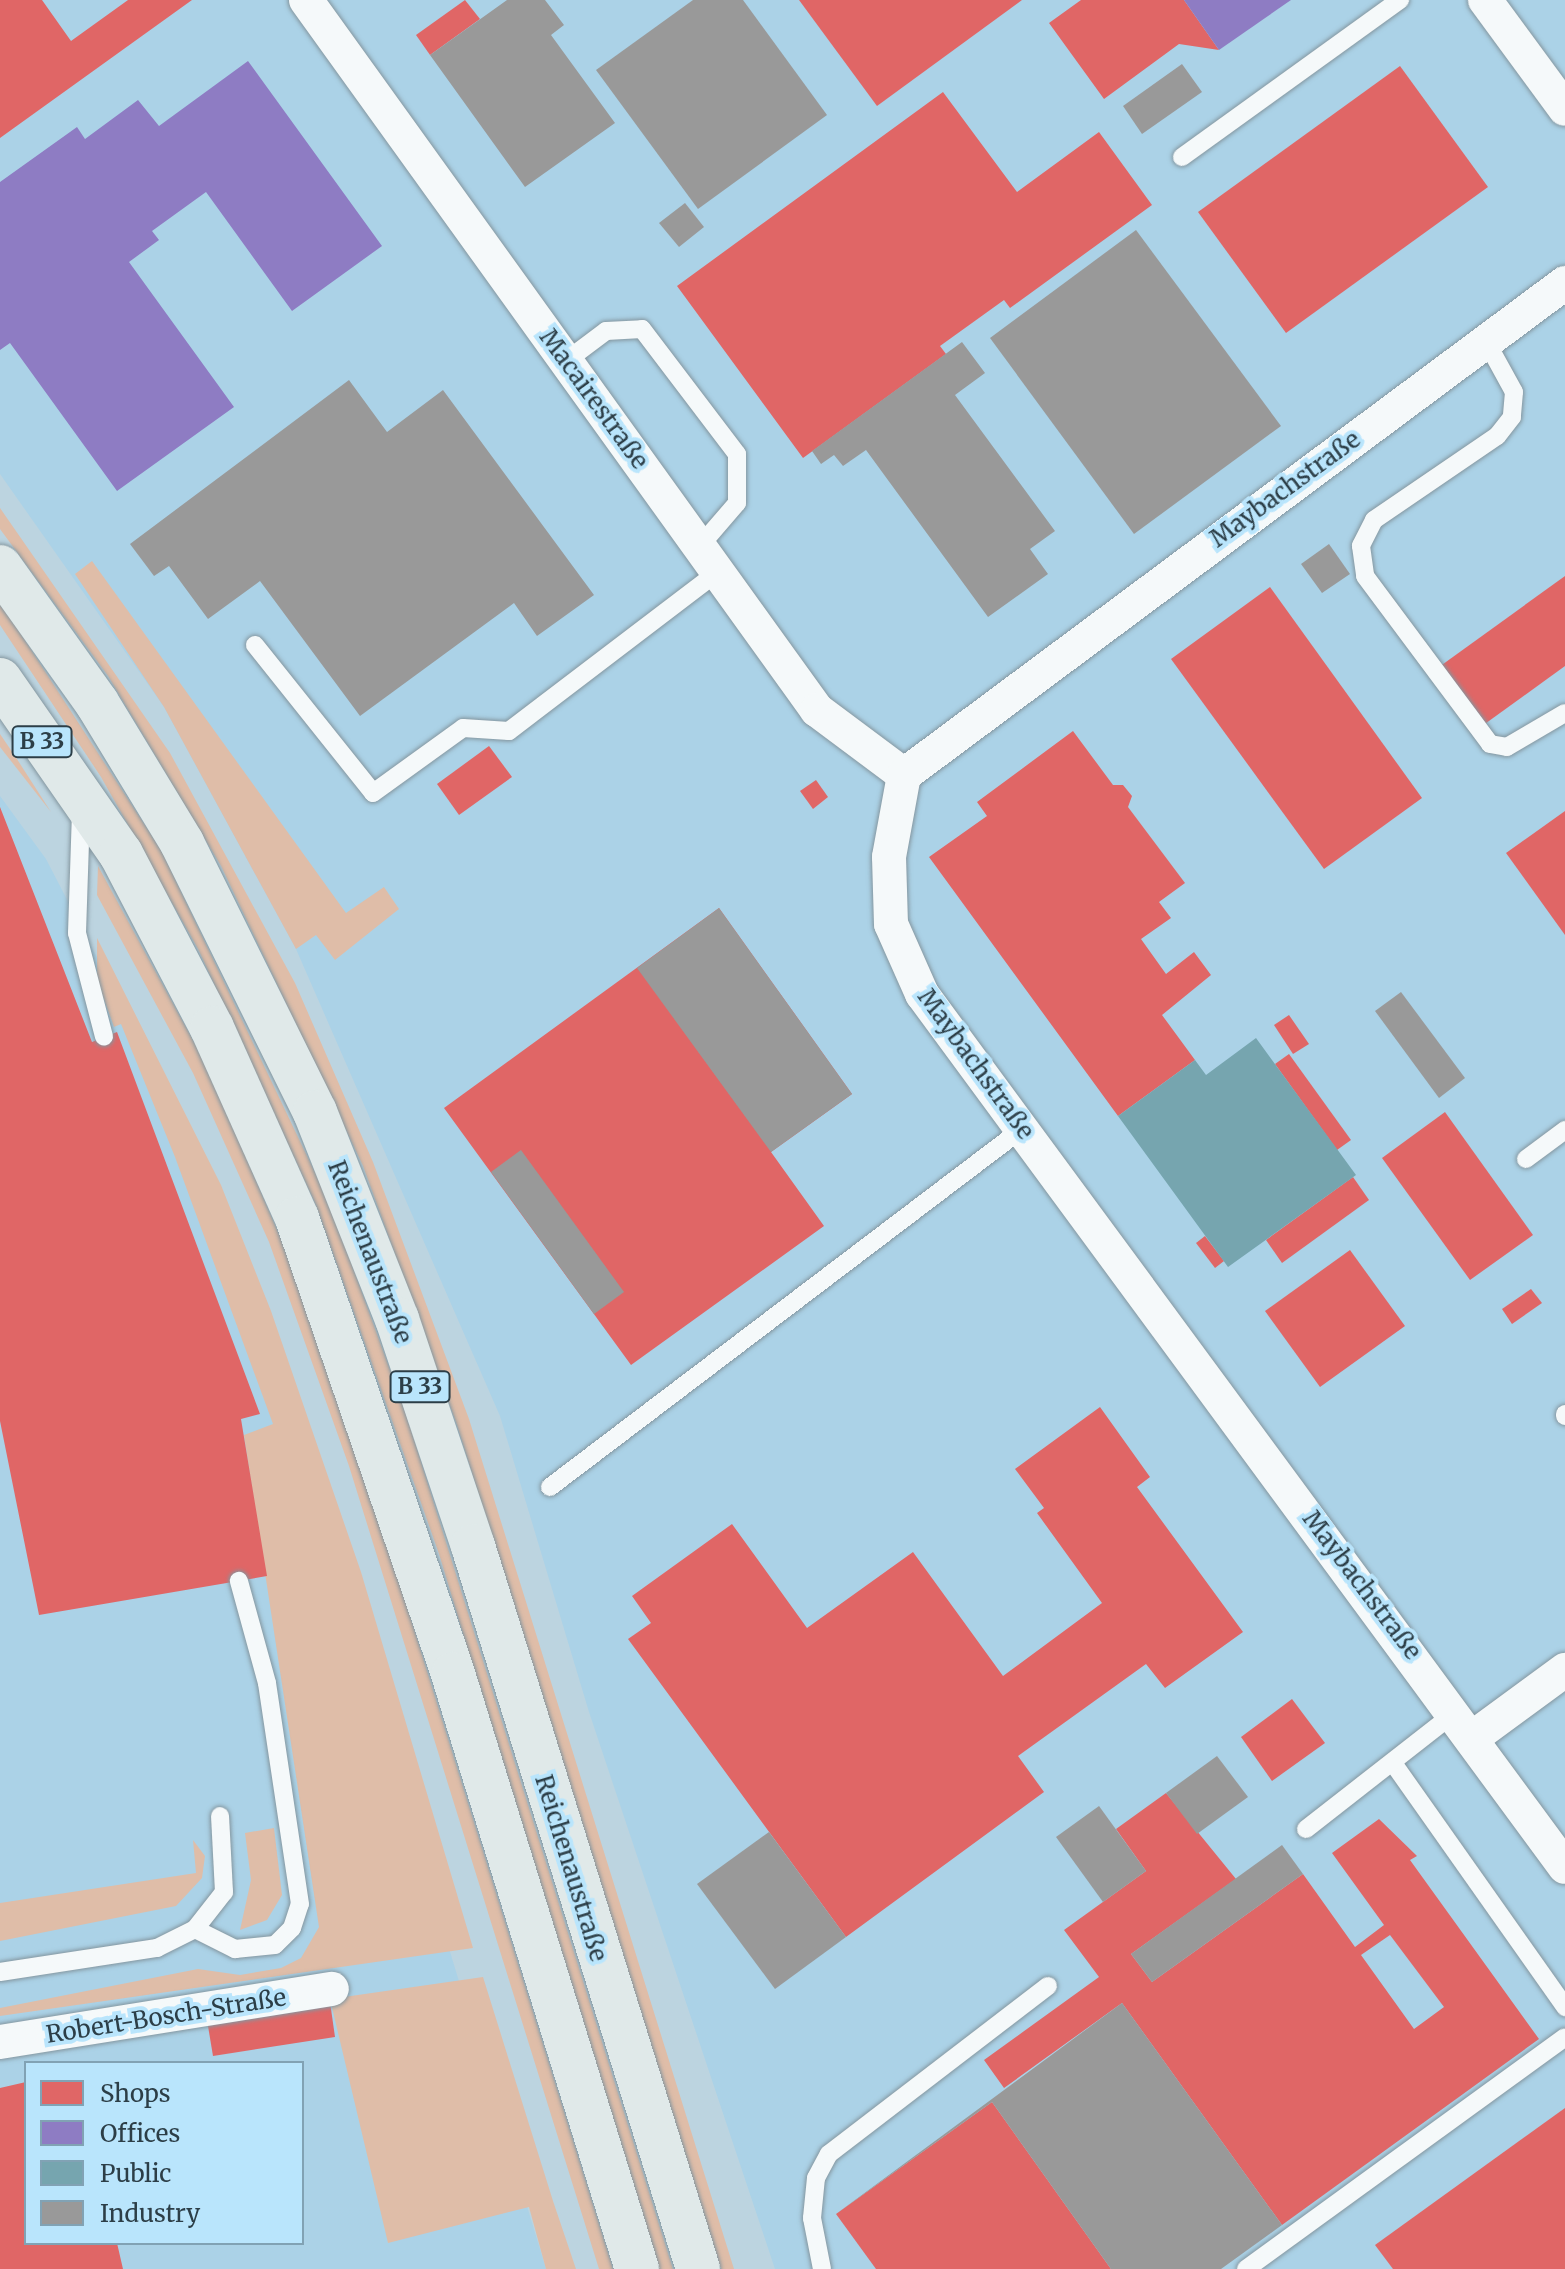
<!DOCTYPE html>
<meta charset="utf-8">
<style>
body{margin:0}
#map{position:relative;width:1565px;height:2269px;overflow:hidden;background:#bcd4e0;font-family:Merriweather,serif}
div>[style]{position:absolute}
.built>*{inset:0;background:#abd2e7}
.green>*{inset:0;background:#dfbda8}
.shops>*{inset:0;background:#e06666}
.offices>*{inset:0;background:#8e7cc3}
.public>*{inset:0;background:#76a5af}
.industry>*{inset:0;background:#999}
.roads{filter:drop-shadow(0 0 2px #84969f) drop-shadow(0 0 2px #84969f)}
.service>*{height:18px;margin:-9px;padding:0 9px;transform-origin:9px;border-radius:9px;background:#f5f9fa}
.minor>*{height:34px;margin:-17px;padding:0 17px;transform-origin:17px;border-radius:17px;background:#f5f9fa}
.primary>*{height:44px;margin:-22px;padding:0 22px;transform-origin:22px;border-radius:22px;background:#e0e9e9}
span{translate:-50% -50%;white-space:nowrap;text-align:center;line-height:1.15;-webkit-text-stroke:8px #b9e5fc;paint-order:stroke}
.shield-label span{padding:2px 6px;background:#b9e5fc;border:2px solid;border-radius:6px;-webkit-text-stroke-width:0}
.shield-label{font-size:22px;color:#2c3e47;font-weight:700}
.street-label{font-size:24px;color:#2c3e47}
.legend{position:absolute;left:24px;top:2061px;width:280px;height:184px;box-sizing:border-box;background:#b9e5fc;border:2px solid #81a2b4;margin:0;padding:10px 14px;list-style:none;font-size:24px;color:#2c3e47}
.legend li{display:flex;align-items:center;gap:16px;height:40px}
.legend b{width:40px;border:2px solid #81a2b4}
</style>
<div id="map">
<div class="built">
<i style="clip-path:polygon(0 0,1565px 0,1565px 2269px,775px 2269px,589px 1712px,500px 1416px,296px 949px,164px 707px,0 474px)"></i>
<i style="clip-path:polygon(evenodd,0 796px,46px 859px,132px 1025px,321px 1525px,546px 2269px,0 2269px,0 796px,26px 2063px,302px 2063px,302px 2243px,26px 2243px,26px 2063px)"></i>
</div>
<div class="green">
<i style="clip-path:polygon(0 508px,170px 753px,295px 983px,373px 1162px,469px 1419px,734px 2269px,721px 2269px,457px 1425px,363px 1166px,221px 866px,108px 676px,0 529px)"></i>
<i style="clip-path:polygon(92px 561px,346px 913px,384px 887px,399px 909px,335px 960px,316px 935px,296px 949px,164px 707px,75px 574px)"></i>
<i style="clip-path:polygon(0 602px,161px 850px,329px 1202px,406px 1414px,673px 2269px,659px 2269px,624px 2168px,439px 1554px,316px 1205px,198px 949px,101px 777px,0 625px)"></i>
<i style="clip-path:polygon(0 734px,15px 756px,51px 812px,0 747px)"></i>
<i style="clip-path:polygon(98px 866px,207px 1066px,280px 1237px,362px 1462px,613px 2269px,599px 2269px,349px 1466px,269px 1242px,193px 1073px,97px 895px)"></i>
<i style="clip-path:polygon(97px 938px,221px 1185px,271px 1311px,361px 1572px,473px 1948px,0 2016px,0 2008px,198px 1969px,240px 1975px,281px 1968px,301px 1958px,319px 1927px,244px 1435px,273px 1424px,175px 1157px,121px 1024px,114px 1027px,97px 980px)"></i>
<i style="clip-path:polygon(274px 1828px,282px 1895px,267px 1920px,240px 1930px,251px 1880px,245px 1833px)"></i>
<i style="clip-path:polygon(193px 1840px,205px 1856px,202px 1878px,176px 1906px,0 1941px,0 1903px,196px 1873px)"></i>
<i style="clip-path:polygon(483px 1977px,553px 2201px,576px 2269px,546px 2269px,529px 2207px,388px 2243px,330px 1999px)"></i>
</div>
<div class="shops">
<i style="clip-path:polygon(0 0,42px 0,71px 41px,128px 0,192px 0,0 138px)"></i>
<i style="clip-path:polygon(465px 0,480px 19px,430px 55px,416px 35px)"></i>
<i style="clip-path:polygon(799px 0,1022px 0,877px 106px)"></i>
<i style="clip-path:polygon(1081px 0,1184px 0,1219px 50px,1179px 44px,1104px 99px,1049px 23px)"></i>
<i style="clip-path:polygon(1400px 66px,1488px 187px,1286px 333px,1198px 212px)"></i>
<i style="clip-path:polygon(943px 92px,1017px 192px,1099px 132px,1152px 205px,1010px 308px,1004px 300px,940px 346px,946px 354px,803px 458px,677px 286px)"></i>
<i style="clip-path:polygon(1565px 576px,1565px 666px,1482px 726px,1439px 667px)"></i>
<i style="clip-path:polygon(1270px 587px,1422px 798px,1324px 869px,1171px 659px)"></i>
<i style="clip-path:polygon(1073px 731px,1113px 785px,1123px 785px,1132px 796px,1128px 807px,1185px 883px,1159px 902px,1171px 918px,1141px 939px,1166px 974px,1194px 952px,1211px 975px,1162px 1015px,1195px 1060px,1118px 1116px,929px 857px,987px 816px,977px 802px)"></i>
<i style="clip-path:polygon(489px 746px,512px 777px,459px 815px,437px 784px)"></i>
<i style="clip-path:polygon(816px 780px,828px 797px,813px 809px,800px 791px)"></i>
<i style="clip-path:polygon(0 807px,92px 1042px,117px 1032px,260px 1414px,241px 1419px,267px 1576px,39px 1615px,0 1421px)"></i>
<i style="clip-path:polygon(1565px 811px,1565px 935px,1506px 853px)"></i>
<i style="clip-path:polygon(719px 908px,852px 1094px,771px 1152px,824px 1226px,631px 1365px,444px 1108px)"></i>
<i style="clip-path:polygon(1289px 1015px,1309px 1044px,1293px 1054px,1274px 1025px)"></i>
<i style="clip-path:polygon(1289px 1054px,1351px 1140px,1337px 1150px,1275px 1064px)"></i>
<i style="clip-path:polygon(1445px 1112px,1533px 1235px,1470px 1280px,1382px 1158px)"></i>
<i style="clip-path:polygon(1353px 1177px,1369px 1200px,1282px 1263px,1266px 1240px)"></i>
<i style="clip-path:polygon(1205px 1236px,1224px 1261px,1215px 1268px,1196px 1243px)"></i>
<i style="clip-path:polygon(1350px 1250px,1405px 1326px,1320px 1387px,1265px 1311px)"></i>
<i style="clip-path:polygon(1531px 1289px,1542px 1303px,1512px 1324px,1502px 1309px)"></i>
<i style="clip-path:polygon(1100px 1407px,1150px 1477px,1137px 1487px,1243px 1632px,1165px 1688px,1146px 1664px,1018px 1756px,1044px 1792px,846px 1937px,628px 1639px,651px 1623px,632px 1596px,732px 1524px,807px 1628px,913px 1552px,1003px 1676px,1102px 1603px,1037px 1513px,1044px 1508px,1015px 1469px)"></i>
<i style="clip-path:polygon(1292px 1699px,1325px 1743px,1272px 1781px,1241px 1737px)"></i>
<i style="clip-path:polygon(evenodd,1166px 1793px,1236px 1879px,1131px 1954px,1152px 1982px,1303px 1874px,1355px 1947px,1384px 1925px,1332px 1853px,1379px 1819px,1417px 1856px,1410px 1860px,1539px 2039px,1282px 2225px,1122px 2003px,1004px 2088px,984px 2060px,1099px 1977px,1064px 1930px,1146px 1871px,1116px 1829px,1166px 1793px,1390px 1935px,1444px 2007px,1414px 2029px,1361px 1955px,1390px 1935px)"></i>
<i style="clip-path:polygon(330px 2002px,335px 2037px,213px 2056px,207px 2020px)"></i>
<i style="clip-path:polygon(26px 2082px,26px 2243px,117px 2243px,123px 2269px,0 2269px,0 2088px)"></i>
<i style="clip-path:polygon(992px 2102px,1111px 2269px,876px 2269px,836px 2214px)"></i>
<i style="clip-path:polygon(1565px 2108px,1565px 2269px,1393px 2269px,1375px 2245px)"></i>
</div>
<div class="offices">
<i style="clip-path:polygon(1184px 0,1291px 0,1219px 50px)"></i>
<i style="clip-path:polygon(248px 61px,382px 246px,292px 311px,206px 192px,152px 231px,159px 240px,129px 262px,234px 407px,117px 491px,10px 343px,0 350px,0 182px,77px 127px,85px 139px,138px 100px,159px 126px)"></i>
</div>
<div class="public">
<i style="clip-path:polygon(1256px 1038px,1356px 1175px,1228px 1267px,1118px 1116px,1195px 1060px,1206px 1075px)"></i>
</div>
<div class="industry">
<i style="clip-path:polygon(507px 0,545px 0,564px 25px,551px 35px,615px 123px,525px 187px,430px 55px)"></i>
<i style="clip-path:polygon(693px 0,743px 0,827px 115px,698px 209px,596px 70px)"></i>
<i style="clip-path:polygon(1182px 64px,1202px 92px,1142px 134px,1123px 106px)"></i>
<i style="clip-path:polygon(685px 203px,704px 227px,679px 247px,659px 223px)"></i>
<i style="clip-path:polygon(1136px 230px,1281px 426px,1134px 534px,990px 338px)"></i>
<i style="clip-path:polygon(962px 342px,985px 373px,955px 395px,1055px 531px,1030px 549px,1048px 574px,988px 617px,866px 450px,843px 466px,834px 455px,821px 464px,812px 451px)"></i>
<i style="clip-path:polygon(349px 380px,387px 432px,443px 390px,594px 595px,537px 636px,514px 603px,360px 716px,260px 581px,208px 619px,169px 566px,154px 576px,130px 544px)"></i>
<i style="clip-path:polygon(1329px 544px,1350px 574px,1322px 593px,1301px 564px)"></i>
<i style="clip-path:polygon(719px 908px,852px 1094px,771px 1152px,637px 968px)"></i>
<i style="clip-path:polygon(1401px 992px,1465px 1078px,1439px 1098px,1375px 1011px)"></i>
<i style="clip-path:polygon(521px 1150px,624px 1292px,594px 1314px,491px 1172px)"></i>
<i style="clip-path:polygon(1217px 1756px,1248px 1797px,1197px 1834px,1166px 1793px)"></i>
<i style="clip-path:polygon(1099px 1806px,1146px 1871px,1103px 1902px,1056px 1837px)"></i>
<i style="clip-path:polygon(769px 1832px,846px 1937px,775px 1989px,697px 1884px)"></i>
<i style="clip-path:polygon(1282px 1845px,1303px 1874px,1152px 1982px,1131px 1954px)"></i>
<i style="clip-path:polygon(1122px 2003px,1282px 2225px,1221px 2269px,1111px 2269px,992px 2102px,836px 2214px)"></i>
</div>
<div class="roads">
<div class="service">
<i style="left:1182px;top:157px;width:269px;rotate:-35.8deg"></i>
<i style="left:1486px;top:341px;width:58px;rotate:61.2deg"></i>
<i style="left:1514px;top:392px;width:25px;rotate:95deg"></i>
<i style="left:1512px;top:417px;width:24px;rotate:128deg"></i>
<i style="left:1497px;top:436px;width:149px;rotate:145.7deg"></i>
<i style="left:1374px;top:520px;width:29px;rotate:117deg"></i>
<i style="left:1361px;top:546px;width:30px;rotate:82deg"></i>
<i style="left:1365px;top:576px;width:209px;rotate:53.3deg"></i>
<i style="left:1490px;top:744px;width:17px;rotate:10deg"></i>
<i style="left:1507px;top:747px;width:67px;rotate:-30.4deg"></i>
<i style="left:566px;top:361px;width:50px;rotate:-36.9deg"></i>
<i style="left:606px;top:331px;width:36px;rotate:-3deg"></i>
<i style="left:642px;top:329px;width:157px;rotate:52.8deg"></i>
<i style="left:737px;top:454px;width:49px;rotate:90deg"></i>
<i style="left:737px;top:503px;width:57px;rotate:130.7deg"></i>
<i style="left:255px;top:645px;width:189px;rotate:51.4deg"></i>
<i style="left:373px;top:793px;width:111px;rotate:-35.8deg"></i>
<i style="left:463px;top:728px;width:46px;rotate:3.7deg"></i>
<i style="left:509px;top:731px;width:263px;rotate:-37.3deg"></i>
<i style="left:81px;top:812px;width:121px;rotate:91.9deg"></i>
<i style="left:77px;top:933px;width:107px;rotate:75.4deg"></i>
<i style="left:1526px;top:1159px;width:49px;rotate:-36.6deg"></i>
<i style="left:1565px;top:1414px;width:2px;rotate:90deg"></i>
<i style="left:550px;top:1487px;width:592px;rotate:-37.18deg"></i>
<i style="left:1393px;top:1763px;width:299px;rotate:54.8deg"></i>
<i style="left:1306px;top:1829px;width:190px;rotate:-38deg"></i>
<i style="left:195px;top:1929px;width:45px;rotate:26.6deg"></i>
<i style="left:235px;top:1949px;width:40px;rotate:-5.7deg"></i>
<i style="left:275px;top:1945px;width:24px;rotate:-45deg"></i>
<i style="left:292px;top:1928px;width:25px;rotate:-72deg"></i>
<i style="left:300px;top:1904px;width:223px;rotate:-98.5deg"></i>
<i style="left:267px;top:1683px;width:106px;rotate:-105.4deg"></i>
<i style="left:0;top:1972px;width:159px;rotate:-8.7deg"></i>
<i style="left:157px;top:1948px;width:42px;rotate:-26.6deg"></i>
<i style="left:195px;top:1929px;width:47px;rotate:-51.9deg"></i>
<i style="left:224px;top:1892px;width:76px;rotate:-93deg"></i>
<i style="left:822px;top:2269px;width:52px;rotate:-101.1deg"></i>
<i style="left:812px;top:2218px;width:40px;rotate:-84.3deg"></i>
<i style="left:816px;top:2178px;width:27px;rotate:-62deg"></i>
<i style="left:829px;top:2154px;width:276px;rotate:-37.5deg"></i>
<i style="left:1246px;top:2269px;width:394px;rotate:-36deg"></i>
</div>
<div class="minor">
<i style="left:306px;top:0;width:875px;rotate:54.26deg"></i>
<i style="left:817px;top:710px;width:109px;rotate:36.8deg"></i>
<i style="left:1485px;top:0;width:135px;rotate:53.7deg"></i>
<i style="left:1565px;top:283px;width:824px;rotate:143.34deg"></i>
<i style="left:904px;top:775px;width:83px;rotate:100.4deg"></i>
<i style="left:889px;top:857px;width:67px;rotate:88.3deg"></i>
<i style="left:891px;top:924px;width:77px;rotate:66.1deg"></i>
<i style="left:922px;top:994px;width:1084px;rotate:53.63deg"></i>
<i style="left:1475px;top:1736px;width:112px;rotate:-36.3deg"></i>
<i style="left:0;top:2042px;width:336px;rotate:-9.1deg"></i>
</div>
<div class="primary">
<i style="left:0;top:567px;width:167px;rotate:54.5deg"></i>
<i style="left:97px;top:703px;width:164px;rotate:58.7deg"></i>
<i style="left:182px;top:843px;width:300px;rotate:63.7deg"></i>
<i style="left:315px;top:1112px;width:223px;rotate:68.4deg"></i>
<i style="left:397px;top:1319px;width:239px;rotate:71.5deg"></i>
<i style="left:473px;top:1546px;width:757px;rotate:72.71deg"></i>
<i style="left:0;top:680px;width:212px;rotate:55.2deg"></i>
<i style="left:121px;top:854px;width:196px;rotate:62.4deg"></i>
<i style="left:212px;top:1028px;width:208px;rotate:65.9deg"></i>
<i style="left:297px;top:1218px;width:482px;rotate:71.1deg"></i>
<i style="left:453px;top:1674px;width:623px;rotate:72.82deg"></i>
</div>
</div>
<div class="shield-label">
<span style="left:42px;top:742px">B 33</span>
<span style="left:420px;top:1387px">B 33</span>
</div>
<div class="street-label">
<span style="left:594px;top:399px;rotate:54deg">Macairestraße</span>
<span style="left:1285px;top:489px;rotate:-36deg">Maybachstraße</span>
<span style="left:976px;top:1064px;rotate:54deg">Maybachstraße</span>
<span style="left:370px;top:1252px;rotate:69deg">Reichenaustraße</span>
<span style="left:1362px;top:1585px;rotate:53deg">Maybachstraße</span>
<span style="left:571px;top:1868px;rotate:73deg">Reichenaustraße</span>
<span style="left:166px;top:2016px;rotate:-9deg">Robert-Bosch-Straße</span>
</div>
<ul class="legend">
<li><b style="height:22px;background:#e06666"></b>Shops</li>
<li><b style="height:22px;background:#8e7cc3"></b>Offices</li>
<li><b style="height:22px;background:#76a5af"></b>Public</li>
<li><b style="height:22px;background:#999"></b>Industry</li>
</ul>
</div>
